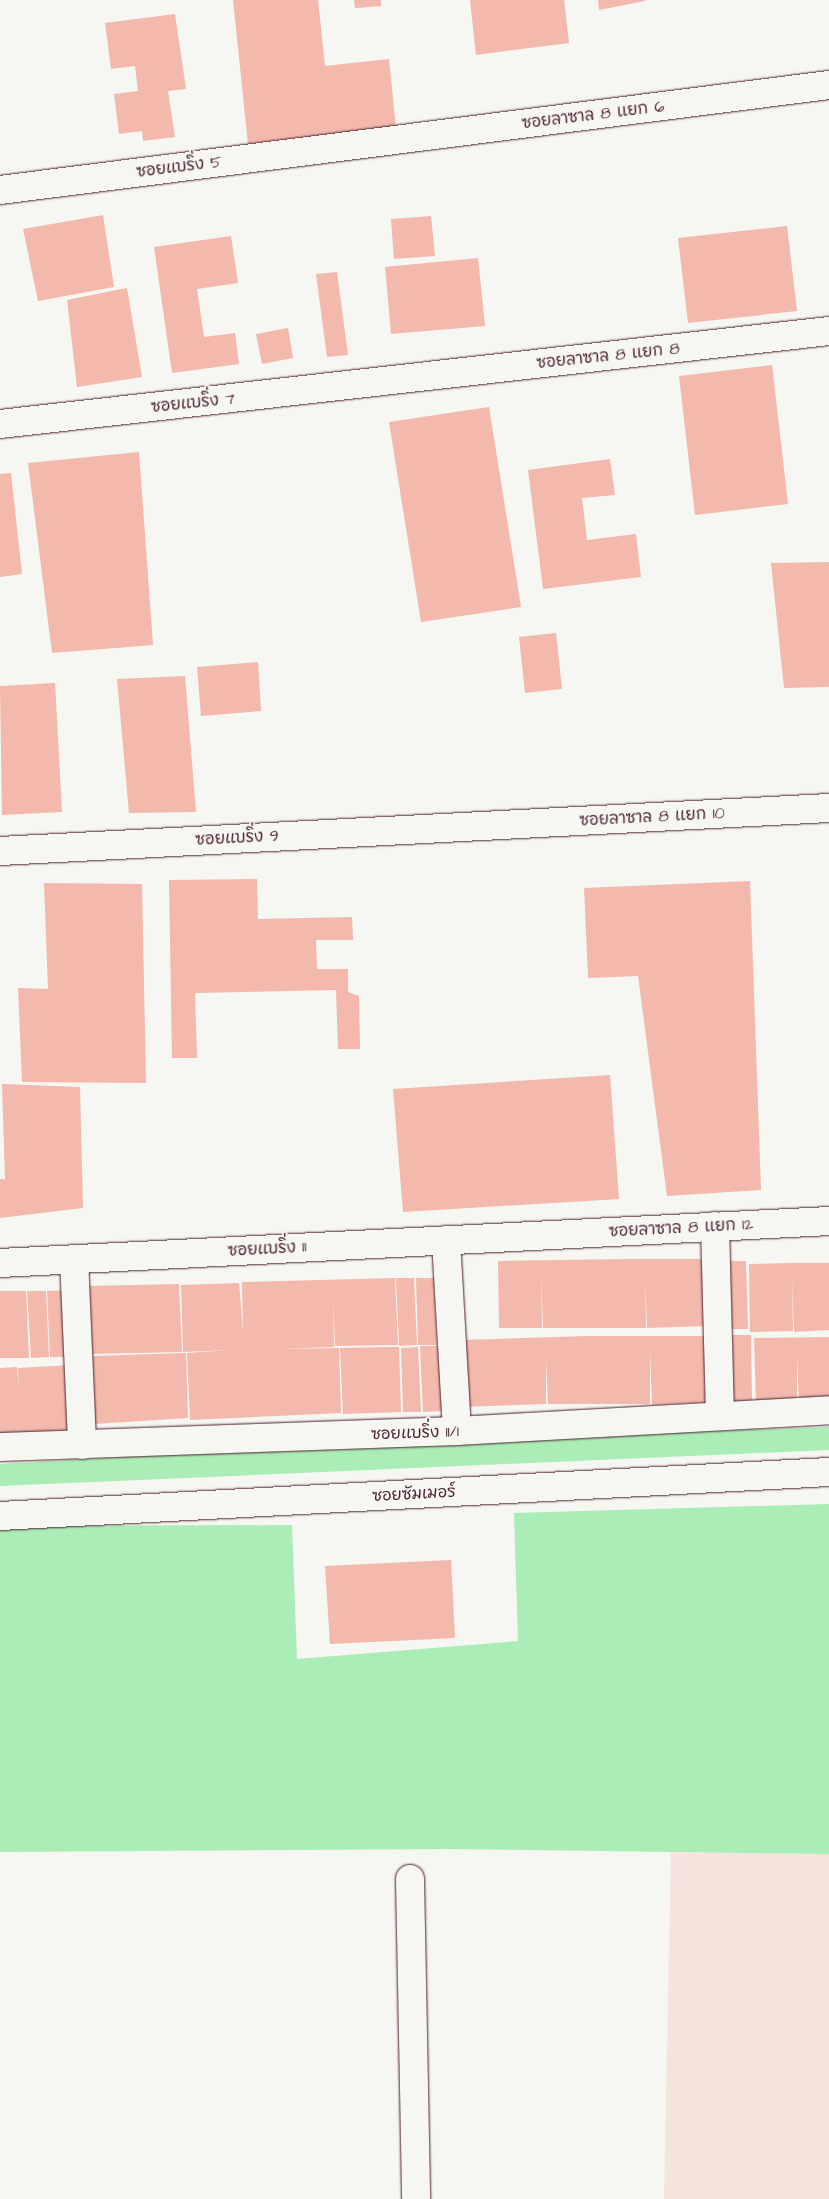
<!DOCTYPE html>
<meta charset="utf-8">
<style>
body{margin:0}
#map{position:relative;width:829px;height:2199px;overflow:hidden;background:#f6f6f2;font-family:"Architects Daughter","Playpen Sans Thai",sans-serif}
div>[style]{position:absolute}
.built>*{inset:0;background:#f5e4dd}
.green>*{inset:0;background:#abedb7}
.building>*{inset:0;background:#f3b9ad}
.roads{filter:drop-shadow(0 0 1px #4a1f2b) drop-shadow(0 0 1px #4a1f2b)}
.minor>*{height:28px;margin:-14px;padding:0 14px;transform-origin:14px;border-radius:14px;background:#f6f6f2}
span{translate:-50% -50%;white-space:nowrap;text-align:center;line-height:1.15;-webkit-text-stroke:4px #f6f6f2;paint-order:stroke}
.street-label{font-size:16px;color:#4a1f2b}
</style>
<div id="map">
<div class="built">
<i style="clip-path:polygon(671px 1852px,829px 1854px,829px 2199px,664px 2199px)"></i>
</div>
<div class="green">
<i style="clip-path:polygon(829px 1427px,829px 1450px,0 1486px,0 1464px,388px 1441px)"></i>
<i style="clip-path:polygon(829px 1504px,829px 1854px,446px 1849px,0 1852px,0 1526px,292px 1525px,297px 1659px,518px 1641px,514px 1513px)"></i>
</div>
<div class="building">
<i style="clip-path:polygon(233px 0,318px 0,325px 66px,389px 59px,396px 128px,248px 144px)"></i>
<i style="clip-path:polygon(354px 0,381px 0,381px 6px,355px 8px)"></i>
<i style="clip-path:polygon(470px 0,564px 0,569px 43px,476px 55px)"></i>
<i style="clip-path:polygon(598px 0,645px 0,645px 1px,599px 10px)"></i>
<i style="clip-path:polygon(175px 14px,186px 89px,168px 91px,175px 137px,143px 141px,142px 131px,119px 134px,114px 94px,138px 91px,135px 66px,111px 69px,105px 23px)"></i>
<i style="clip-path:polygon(103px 215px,114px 287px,38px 301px,23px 229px)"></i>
<i style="clip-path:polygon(431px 216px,435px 256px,394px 259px,391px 219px)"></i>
<i style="clip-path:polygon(787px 226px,797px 311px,688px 323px,678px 238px)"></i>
<i style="clip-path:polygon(231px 236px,238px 283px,197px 289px,204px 337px,235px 333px,239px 364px,172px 373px,154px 247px)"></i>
<i style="clip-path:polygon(478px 258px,485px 326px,391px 334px,385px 267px)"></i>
<i style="clip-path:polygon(337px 272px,348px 355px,327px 357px,316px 274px)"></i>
<i style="clip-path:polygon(127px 288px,142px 377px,77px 387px,67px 300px)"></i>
<i style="clip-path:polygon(288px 328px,293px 358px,262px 364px,256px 334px)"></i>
<i style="clip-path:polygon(772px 365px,788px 504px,695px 515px,679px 376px)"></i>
<i style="clip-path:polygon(489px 407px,521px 607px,421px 622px,389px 422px)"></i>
<i style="clip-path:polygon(139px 452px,153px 645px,52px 653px,28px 463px)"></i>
<i style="clip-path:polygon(610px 459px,615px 495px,582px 498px,587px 540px,636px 534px,641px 577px,543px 589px,528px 470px)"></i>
<i style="clip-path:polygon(11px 473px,22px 574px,0 577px,0 474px)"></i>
<i style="clip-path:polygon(829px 562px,829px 687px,784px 688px,771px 563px)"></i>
<i style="clip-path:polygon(556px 633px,562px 689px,525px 693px,519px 637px)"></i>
<i style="clip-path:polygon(258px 662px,261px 711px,201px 716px,197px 667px)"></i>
<i style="clip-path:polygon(185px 676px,196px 812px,129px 813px,117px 679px)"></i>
<i style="clip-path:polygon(55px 683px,62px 812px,2px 815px,0 686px)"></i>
<i style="clip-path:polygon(257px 879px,258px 919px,352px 917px,353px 940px,316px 940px,317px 969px,348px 969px,348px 992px,359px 996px,360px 1049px,338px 1049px,336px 990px,195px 993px,197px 1058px,172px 1058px,169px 880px)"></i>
<i style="clip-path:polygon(750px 881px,761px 1190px,667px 1196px,638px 976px,588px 978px,584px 888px)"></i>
<i style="clip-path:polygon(44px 883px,142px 884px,146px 1083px,22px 1082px,18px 988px,48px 989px)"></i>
<i style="clip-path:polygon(610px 1075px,619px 1199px,403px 1212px,393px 1089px)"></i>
<i style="clip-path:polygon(2px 1084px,80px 1087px,83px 1208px,0 1218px,0 1179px,5px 1179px)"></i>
<i style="clip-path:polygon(623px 1259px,705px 1259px,708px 1326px,647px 1328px,645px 1279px,646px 1328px,543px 1328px,541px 1274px,542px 1328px,499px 1328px,498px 1261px)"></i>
<i style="clip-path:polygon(726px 1261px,746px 1261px,748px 1329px,727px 1329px)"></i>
<i style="clip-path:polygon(791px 1263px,829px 1263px,829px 1330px,794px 1332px,792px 1277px,793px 1331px,750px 1332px,749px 1264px)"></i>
<i style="clip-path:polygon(395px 1278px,398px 1345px,335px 1346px,333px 1301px,334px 1347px,278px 1349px,339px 1348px,341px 1413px,190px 1420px,187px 1353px,229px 1350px,183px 1352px,181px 1285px,239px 1283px,243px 1331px,242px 1282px)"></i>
<i style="clip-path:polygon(396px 1278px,414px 1278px,417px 1345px,399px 1346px)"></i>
<i style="clip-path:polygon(416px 1278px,434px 1278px,437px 1345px,418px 1345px)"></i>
<i style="clip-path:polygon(179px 1284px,182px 1352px,89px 1354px,87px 1286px)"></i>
<i style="clip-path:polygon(66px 1290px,68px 1357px,50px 1357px,47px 1291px)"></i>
<i style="clip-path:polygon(0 1291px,26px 1291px,29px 1358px,0 1358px)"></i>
<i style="clip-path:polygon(27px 1291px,46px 1291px,49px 1357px,31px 1358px)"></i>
<i style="clip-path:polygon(731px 1335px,751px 1335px,752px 1402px,732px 1402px)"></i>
<i style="clip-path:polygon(587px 1336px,710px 1336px,713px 1402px,652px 1405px,650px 1351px,650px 1404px,548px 1404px,546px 1359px,546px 1404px,463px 1407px,461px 1340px)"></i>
<i style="clip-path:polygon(829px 1337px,829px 1404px,799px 1405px,797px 1356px,797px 1405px,756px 1405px,754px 1338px)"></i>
<i style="clip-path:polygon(420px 1346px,438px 1346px,442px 1411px,423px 1412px)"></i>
<i style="clip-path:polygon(382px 1347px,399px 1347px,401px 1412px,343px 1414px,340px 1348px)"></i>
<i style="clip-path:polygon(418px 1347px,421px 1412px,403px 1412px,401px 1348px)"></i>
<i style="clip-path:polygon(186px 1353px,188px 1418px,95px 1424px,92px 1356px)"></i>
<i style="clip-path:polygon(71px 1365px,75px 1433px,0 1435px,0 1368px,17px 1367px,19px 1388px,18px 1368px)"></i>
<i style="clip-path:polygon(451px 1560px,455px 1638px,330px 1644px,325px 1566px)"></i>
</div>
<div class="roads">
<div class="minor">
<i style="left:0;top:190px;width:836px;rotate:-7.22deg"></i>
<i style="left:0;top:424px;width:834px;rotate:-6.4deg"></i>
<i style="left:0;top:851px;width:830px;rotate:-2.97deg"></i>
<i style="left:715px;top:1226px;width:190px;rotate:88.5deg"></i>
<i style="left:446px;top:1240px;width:191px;rotate:86.7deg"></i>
<i style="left:74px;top:1259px;width:186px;rotate:87.5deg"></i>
<i style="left:0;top:1263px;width:830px;rotate:-2.9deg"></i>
<i style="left:0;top:1447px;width:457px;rotate:-2deg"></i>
<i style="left:457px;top:1431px;width:373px;rotate:-3.2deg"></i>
<i style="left:0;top:1516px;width:830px;rotate:-3.04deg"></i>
<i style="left:410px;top:1879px;width:320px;rotate:88.9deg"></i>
</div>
</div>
<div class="street-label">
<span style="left:593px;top:115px;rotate:-7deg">ซอยลาซาล 8 แยก 6</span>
<span style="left:179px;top:167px;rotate:-7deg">ซอยแบริ่ง 5</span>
<span style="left:608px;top:356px;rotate:-6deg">ซอยลาซาล 8 แยก 8</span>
<span style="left:193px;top:403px;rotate:-6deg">ซอยแบริ่ง 7</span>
<span style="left:652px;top:817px;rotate:-3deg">ซอยลาซาล 8 แยก 10</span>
<span style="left:237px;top:838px;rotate:-3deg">ซอยแบริ่ง 9</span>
<span style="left:681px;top:1228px;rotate:-3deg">ซอยลาซาล 8 แยก 12</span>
<span style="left:267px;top:1249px;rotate:-3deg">ซอยแบริ่ง 11</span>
<span style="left:415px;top:1433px;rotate:-2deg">ซอยแบริ่ง 11/1</span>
<span style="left:414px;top:1494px;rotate:-3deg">ซอยซัมเมอร์</span>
</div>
</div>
